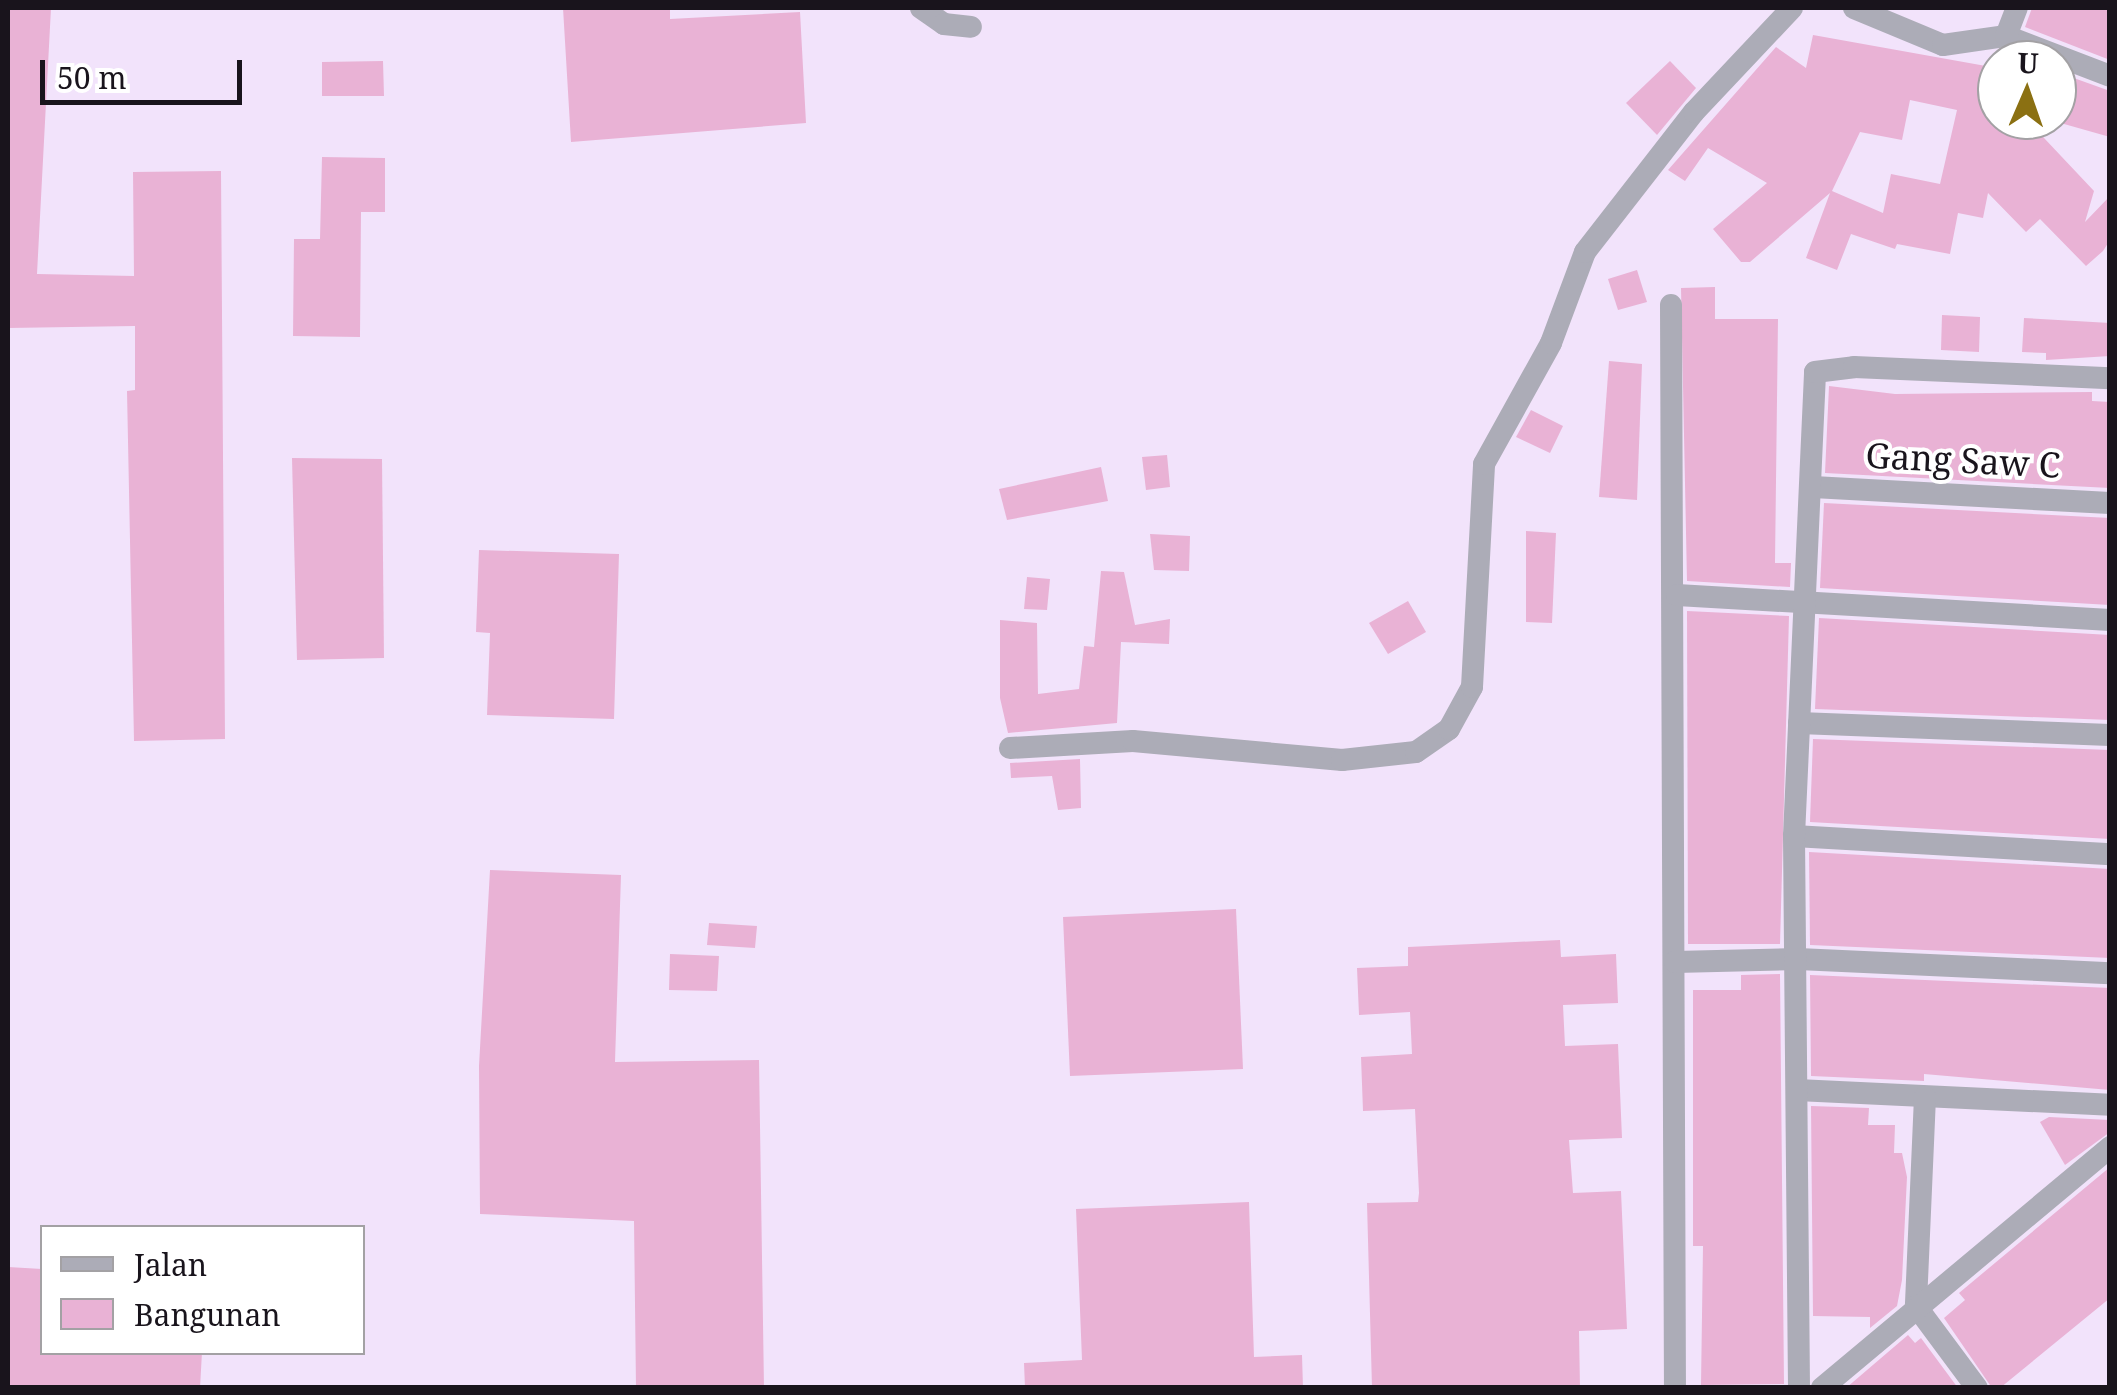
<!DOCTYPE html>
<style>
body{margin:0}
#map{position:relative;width:2117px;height:1395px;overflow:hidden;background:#f2e3fb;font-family:"Noto Serif",serif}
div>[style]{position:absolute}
.building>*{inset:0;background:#e9b2d5}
.street>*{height:22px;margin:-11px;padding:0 11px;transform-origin:11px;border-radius:11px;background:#acacb7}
span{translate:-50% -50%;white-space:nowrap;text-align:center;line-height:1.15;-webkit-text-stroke:8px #fff;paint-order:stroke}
.street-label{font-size:35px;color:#19141c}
.frame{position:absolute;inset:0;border:10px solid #19141c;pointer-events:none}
.legend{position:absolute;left:40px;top:1225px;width:325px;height:130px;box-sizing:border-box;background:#fff;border:2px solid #a3a1a4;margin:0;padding:12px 18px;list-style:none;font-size:30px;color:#19141c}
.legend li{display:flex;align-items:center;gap:20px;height:50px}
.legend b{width:50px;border:2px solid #a3a1a4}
.north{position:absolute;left:1977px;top:40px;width:100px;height:100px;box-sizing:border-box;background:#fff;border:2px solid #a3a1a4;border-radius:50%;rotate:2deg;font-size:28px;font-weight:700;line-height:40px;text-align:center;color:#19141c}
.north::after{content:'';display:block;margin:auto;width:35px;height:45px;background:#8b7012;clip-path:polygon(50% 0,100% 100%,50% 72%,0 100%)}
.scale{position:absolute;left:40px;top:60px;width:202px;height:45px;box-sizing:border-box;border:5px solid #19141c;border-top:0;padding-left:12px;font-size:30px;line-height:35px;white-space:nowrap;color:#19141c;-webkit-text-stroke:8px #fff;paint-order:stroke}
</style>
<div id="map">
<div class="building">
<i style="clip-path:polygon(8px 8px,51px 8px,37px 274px,134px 276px,133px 172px,221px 171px,225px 739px,134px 741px,127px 391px,135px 390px,135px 326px,8px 328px)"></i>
<i style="clip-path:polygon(563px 8px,670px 8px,670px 19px,800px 12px,806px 123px,571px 142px)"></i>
<i style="clip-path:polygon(2032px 8px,2110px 8px,2110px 60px,2025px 27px)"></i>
<i style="clip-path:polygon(evenodd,1813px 35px,1997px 68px,1997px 120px,2027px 120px,2094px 191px,2085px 222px,2110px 196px,2110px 240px,2103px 251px,2086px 266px,2040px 219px,2026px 232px,1988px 193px,1983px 218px,1958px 213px,1950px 254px,1897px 244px,1895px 249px,1851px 234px,1837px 270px,1806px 258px,1830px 193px,1750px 262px,1741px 262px,1713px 229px,1767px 183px,1708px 148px,1685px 181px,1668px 170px,1776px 47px,1806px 68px,1813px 35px,1910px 100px,1957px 110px,1940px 184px,1891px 174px,1883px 213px,1832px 191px,1860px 132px,1902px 140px,1910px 100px)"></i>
<i style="clip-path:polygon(383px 61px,384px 96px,322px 96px,322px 62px)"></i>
<i style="clip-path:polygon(1670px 61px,1696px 88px,1657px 135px,1626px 103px)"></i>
<i style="clip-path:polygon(2057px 72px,2110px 91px,2110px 137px,2057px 122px)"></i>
<i style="clip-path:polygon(322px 157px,385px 158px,385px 212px,361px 212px,360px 337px,293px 336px,294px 239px,320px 239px)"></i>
<i style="clip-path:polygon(1637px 270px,1647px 302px,1618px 310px,1608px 279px)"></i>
<i style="clip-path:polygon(1715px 287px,1715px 319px,1778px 319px,1775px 563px,1791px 563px,1790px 587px,1687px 581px,1681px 288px)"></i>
<i style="clip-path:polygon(1942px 315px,1980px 317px,1979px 352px,1941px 350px)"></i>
<i style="clip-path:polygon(2024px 318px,2110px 323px,2110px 356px,2046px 360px,2046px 353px,2022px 352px)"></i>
<i style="clip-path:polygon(1609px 361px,1642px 364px,1637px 500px,1599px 497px)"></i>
<i style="clip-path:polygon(1829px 386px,1895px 394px,2092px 392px,2092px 401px,2110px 402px,2110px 488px,1825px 473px)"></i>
<i style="clip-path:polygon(1531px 410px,1563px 426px,1550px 453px,1516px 437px)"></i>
<i style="clip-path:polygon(1167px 455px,1170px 487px,1146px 490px,1142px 457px)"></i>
<i style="clip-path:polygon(292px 458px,382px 459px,384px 658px,297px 660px)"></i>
<i style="clip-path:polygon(1101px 467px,1108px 501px,1007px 520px,999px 489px)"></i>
<i style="clip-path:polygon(1824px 503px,2110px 518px,2110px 605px,1820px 588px)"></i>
<i style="clip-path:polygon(1526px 531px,1556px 533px,1552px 623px,1526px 622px)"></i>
<i style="clip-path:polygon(1150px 534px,1190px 536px,1189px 571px,1154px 570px)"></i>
<i style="clip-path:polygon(479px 550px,619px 554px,614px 719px,487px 715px,490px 633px,476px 632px)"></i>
<i style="clip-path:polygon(1101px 571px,1124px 572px,1135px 625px,1170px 619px,1169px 644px,1121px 642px,1117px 723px,1008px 733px,1000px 698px,1000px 620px,1037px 623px,1038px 694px,1079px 689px,1084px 646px,1094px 647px)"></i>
<i style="clip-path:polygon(1027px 577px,1050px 579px,1047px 610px,1024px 609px)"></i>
<i style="clip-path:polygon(1408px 601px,1426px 632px,1388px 654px,1369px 623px)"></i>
<i style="clip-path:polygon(1687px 611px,1789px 616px,1780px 944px,1688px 944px)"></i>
<i style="clip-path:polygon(1819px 618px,2110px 635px,2110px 720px,1815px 709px)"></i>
<i style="clip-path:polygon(1813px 739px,2110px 750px,2110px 839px,1810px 822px)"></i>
<i style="clip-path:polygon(1080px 759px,1081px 808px,1058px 810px,1052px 776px,1011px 778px,1010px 763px)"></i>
<i style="clip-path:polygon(1809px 852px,2110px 869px,2110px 958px,1810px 945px)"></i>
<i style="clip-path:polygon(490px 870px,621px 875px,615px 1062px,759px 1060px,764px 1388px,636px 1388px,634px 1221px,480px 1214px,479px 1066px)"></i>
<i style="clip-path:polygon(1236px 909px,1243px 1069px,1070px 1076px,1063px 917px)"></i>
<i style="clip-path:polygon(709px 923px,757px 926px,755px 948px,707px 945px)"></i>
<i style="clip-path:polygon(1560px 940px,1561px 957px,1616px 954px,1618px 1003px,1563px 1005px,1565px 1046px,1618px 1044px,1622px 1138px,1569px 1140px,1573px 1193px,1621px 1191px,1627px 1329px,1579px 1331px,1580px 1388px,1372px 1388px,1367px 1203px,1418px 1202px,1419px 1193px,1415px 1109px,1363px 1111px,1361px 1057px,1412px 1054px,1410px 1012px,1359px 1015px,1357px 968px,1408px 966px,1408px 947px)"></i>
<i style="clip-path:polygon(670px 954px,719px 956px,717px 991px,669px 990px)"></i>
<i style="clip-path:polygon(1780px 974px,1784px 1384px,1701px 1385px,1703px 1246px,1693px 1246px,1693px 990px,1741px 990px,1741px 975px)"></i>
<i style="clip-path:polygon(1810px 975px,2110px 988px,2110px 1090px,1924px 1074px,1924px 1081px,1811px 1076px)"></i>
<i style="clip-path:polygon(1811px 1106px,1869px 1108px,1868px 1125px,1895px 1125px,1894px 1153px,1902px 1153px,1907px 1177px,1902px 1280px,1897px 1306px,1870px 1328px,1870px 1317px,1813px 1316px)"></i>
<i style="clip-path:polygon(2049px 1117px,2110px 1120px,2110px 1132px,2065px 1165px,2040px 1122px)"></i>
<i style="clip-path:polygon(2110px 1167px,2110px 1298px,2000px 1388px,1992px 1388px,1944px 1318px,1965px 1300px,1959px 1293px)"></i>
<i style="clip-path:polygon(1249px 1202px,1254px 1357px,1302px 1355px,1303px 1388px,1025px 1388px,1024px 1363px,1082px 1360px,1076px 1209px)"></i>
<i style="clip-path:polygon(8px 1267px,42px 1269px,42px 1352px,202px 1352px,200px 1388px,8px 1388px)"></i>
<i style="clip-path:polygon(1908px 1335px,1915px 1343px,1921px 1338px,1958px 1388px,1846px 1388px)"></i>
</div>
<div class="street">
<i style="left:921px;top:8px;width:28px;rotate:35deg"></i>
<i style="left:944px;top:24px;width:27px;rotate:6deg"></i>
<i style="left:1854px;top:8px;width:96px;rotate:22.6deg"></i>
<i style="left:1943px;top:45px;width:64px;rotate:-8.1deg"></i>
<i style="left:2006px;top:36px;width:111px;rotate:21deg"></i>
<i style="left:2006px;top:36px;width:30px;rotate:-69deg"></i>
<i style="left:1671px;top:305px;width:1083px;rotate:89.79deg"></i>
<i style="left:1813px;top:487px;width:297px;rotate:3.1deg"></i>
<i style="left:1677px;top:595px;width:434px;rotate:3.3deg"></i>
<i style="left:1799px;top:723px;width:311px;rotate:2.2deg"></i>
<i style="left:1010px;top:748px;width:123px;rotate:-3.3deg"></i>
<i style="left:1133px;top:741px;width:210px;rotate:5.2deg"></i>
<i style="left:1342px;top:760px;width:74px;rotate:-6.2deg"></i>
<i style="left:1416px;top:752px;width:40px;rotate:-34.9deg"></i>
<i style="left:1449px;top:729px;width:48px;rotate:-61.3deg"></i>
<i style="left:1472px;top:687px;width:223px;rotate:-86.9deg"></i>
<i style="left:1484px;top:464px;width:138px;rotate:-61deg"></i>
<i style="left:1551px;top:343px;width:97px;rotate:-69.5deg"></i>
<i style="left:1585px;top:252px;width:177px;rotate:-52.1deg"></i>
<i style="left:1694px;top:112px;width:143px;rotate:-46.7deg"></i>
<i style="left:1794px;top:836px;width:317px;rotate:3.3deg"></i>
<i style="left:1675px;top:962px;width:123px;rotate:-1.4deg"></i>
<i style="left:1798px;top:959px;width:312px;rotate:2.6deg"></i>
<i style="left:1797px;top:1090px;width:313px;rotate:2.7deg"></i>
<i style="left:1925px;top:1097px;width:209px;rotate:92.5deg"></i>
<i style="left:1916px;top:1306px;width:102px;rotate:53.4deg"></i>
<i style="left:1799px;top:1388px;width:552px;rotate:-90.52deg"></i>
<i style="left:1794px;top:836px;width:464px;rotate:-87.4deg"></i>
<i style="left:1815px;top:372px;width:39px;rotate:-7deg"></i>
<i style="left:1854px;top:367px;width:256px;rotate:2.5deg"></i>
<i style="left:1822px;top:1388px;width:376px;rotate:-39.9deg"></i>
</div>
<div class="street-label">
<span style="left:1963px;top:460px;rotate:3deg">Gang Saw C</span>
</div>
<div class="frame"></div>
<ul class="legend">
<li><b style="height:12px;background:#acacb7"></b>Jalan</li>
<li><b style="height:28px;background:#e9b2d5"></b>Bangunan</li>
</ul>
<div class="north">U</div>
<div class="scale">50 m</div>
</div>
